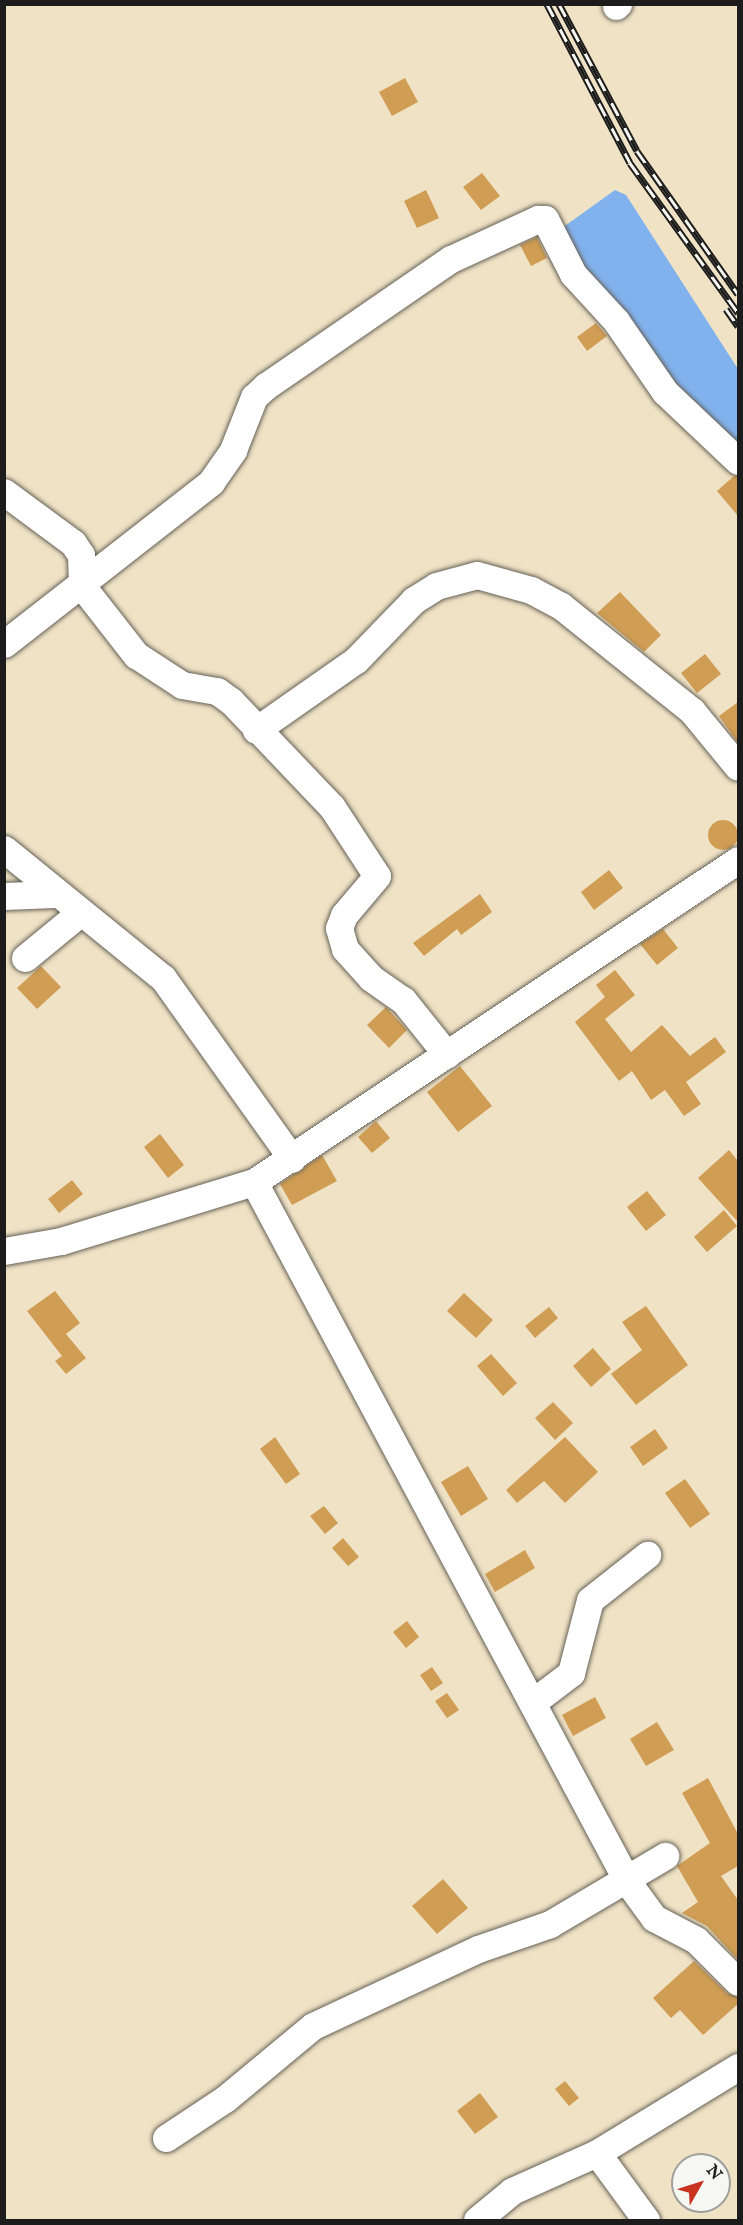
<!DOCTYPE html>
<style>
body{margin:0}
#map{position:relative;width:743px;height:2225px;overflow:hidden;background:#efe2c5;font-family:"IM FELL English",serif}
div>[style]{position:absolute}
.water>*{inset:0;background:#82b2ed}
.building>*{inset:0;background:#d09d54}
.round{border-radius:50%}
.roads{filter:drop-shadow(0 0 2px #666157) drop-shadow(0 0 2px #666157)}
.minor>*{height:27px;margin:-13.5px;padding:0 13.5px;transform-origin:13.5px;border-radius:13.5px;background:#fff}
.rail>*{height:7px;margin-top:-3.5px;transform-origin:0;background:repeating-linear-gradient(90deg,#f6f6f2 0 14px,#1c1c1c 0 28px);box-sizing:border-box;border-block:2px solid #1c1c1c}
span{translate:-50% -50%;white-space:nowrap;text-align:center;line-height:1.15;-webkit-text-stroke:5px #f6f6f2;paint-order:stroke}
.frame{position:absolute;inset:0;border:6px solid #1c1c1c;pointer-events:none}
.north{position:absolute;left:671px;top:2153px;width:60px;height:60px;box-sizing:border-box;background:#f6f6f2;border:2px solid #9f9f9c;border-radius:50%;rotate:51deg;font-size:16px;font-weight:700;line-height:24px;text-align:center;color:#1c1c1c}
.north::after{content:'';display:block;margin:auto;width:21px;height:27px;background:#c8321e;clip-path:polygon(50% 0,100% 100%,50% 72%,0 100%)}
</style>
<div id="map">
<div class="water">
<i style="clip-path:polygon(615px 190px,626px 195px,738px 369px,738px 455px,596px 291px,562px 228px)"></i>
</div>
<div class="building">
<i style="clip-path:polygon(405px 78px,418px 102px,392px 116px,379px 92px)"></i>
<i style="clip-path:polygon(482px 173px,500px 196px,481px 210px,463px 187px)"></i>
<i style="clip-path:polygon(426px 190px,439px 218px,417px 228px,404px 201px)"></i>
<i style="clip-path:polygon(537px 237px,547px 258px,531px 266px,520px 245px)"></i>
<i style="clip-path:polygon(596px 323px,607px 336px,587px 351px,577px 337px)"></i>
<i style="clip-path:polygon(734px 476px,738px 476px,738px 516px,717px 491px)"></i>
<i style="clip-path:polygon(620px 592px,661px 635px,644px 652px,597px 613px)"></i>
<i style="clip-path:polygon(705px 654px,721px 674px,697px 693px,681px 673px)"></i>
<i style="clip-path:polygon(738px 702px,738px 743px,719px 716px)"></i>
<i class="round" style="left:708px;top:820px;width:30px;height:30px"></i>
<i style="clip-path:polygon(609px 870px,623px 888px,594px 910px,581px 892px)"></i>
<i style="clip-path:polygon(480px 894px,492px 912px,461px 935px,457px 929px,424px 956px,413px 943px)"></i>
<i style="clip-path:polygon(663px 929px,678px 948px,657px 965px,640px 944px)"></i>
<i style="clip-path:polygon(41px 966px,61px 987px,37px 1009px,17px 988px)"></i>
<i style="clip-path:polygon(615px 970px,635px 995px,605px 1019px,631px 1052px,662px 1025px,690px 1056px,715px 1037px,726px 1052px,686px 1082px,701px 1104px,684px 1116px,665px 1090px,651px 1100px,632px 1071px,619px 1081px,575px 1022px,605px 997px,596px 985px)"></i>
<i style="clip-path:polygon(386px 1007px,407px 1030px,389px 1048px,367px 1025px)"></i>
<i style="clip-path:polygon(460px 1066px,492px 1106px,458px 1132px,427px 1092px)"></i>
<i style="clip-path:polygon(376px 1121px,390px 1138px,372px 1153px,358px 1137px)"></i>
<i style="clip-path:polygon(160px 1134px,184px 1165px,168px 1178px,144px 1147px)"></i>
<i style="clip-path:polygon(729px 1150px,738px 1161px,738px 1222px,698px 1178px)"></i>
<i style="clip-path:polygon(322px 1155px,337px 1181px,292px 1205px,280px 1184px)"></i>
<i style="clip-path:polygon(72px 1180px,83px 1194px,59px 1213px,48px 1199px)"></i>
<i style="clip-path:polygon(647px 1191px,666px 1215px,646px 1231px,627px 1207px)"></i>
<i style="clip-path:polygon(724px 1210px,737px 1226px,707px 1252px,694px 1237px)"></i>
<i style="clip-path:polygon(55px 1291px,80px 1323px,66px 1334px,86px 1358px,66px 1374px,55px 1361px,62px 1356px,27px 1311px)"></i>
<i style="clip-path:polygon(464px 1293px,493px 1320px,476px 1338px,447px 1311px)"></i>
<i style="clip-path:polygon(646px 1306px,688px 1365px,636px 1405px,611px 1374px,642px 1350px,622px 1322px)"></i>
<i style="clip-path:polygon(549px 1307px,558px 1318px,535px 1338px,525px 1326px)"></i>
<i style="clip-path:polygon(593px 1348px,611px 1369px,591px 1387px,573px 1366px)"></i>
<i style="clip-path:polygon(491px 1354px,517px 1383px,503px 1396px,477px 1366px)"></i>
<i style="clip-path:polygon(553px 1402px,573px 1423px,555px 1440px,535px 1418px)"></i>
<i style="clip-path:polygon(655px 1429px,668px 1448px,643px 1466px,630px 1447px)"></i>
<i style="clip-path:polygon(275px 1437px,300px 1474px,286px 1484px,260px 1449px)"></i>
<i style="clip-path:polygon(565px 1437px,598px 1472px,565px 1503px,544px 1481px,517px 1503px,506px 1490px)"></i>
<i style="clip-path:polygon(468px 1466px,488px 1499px,461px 1516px,441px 1482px)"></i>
<i style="clip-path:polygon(685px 1479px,710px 1514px,690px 1528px,665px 1493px)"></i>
<i style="clip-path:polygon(324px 1506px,338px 1523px,325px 1534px,310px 1516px)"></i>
<i style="clip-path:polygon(343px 1538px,359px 1557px,348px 1566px,332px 1548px)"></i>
<i style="clip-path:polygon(525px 1550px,535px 1568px,495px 1592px,485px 1574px)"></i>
<i style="clip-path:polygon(407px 1621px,419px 1637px,406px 1648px,393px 1632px)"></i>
<i style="clip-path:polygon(432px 1667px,443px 1683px,431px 1691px,420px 1675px)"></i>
<i style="clip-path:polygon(447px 1693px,459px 1710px,447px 1718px,435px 1701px)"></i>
<i style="clip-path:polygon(595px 1697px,606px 1718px,573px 1736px,562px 1715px)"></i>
<i style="clip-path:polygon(657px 1722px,674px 1750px,646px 1766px,630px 1739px)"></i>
<i style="clip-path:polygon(708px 1778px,738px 1834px,738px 1866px,721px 1876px,738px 1900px,738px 1960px,707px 1926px,682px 1913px,698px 1902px,677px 1866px,710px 1843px,682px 1793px)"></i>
<i style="clip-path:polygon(443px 1879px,468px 1908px,437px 1934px,412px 1906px)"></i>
<i style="clip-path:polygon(694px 1961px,727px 1993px,738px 1997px,738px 2004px,703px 2035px,680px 2010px,671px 2018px,653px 1998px)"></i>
<i style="clip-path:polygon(565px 2081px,579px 2098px,569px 2106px,555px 2089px)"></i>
<i style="clip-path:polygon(480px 2093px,498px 2117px,475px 2134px,457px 2111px)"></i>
</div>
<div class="roads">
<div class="minor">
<i style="left:616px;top:6px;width:3px;rotate:-45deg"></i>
<i style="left:4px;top:492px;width:86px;rotate:36.5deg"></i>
<i style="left:73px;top:543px;width:14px;rotate:56deg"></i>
<i style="left:81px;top:555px;width:31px;rotate:88deg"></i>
<i style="left:82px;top:586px;width:88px;rotate:52deg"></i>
<i style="left:136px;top:655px;width:55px;rotate:33.1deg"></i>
<i style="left:182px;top:685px;width:36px;rotate:10deg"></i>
<i style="left:217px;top:691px;width:17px;rotate:36deg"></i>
<i style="left:231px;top:701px;width:146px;rotate:46.4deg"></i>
<i style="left:332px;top:807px;width:82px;rotate:56.9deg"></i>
<i style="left:377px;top:876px;width:51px;rotate:130.2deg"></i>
<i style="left:344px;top:915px;width:14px;rotate:111deg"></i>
<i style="left:339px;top:928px;width:22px;rotate:74deg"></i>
<i style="left:345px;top:949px;width:39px;rotate:48deg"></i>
<i style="left:371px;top:978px;width:39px;rotate:35deg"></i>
<i style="left:403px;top:1000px;width:70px;rotate:51.3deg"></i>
<i style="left:4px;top:644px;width:263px;rotate:-38deg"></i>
<i style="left:211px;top:482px;width:39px;rotate:-55deg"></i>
<i style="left:233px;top:450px;width:57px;rotate:-68.4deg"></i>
<i style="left:254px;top:397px;width:16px;rotate:-43deg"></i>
<i style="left:266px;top:386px;width:224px;rotate:-34.5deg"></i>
<i style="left:451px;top:259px;width:96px;rotate:-24.7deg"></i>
<i style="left:538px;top:219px;width:7px"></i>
<i style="left:545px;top:219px;width:62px;rotate:63deg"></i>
<i style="left:573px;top:274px;width:64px;rotate:47.5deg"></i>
<i style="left:616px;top:321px;width:86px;rotate:55.4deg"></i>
<i style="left:665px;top:392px;width:100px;rotate:43.4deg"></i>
<i style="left:256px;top:730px;width:122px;rotate:-35deg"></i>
<i style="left:356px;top:660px;width:83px;rotate:-46deg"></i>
<i style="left:414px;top:600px;width:26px;rotate:-32deg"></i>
<i style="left:436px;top:586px;width:42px;rotate:-15deg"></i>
<i style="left:477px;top:575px;width:56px;rotate:15.5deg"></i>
<i style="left:531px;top:590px;width:34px;rotate:28deg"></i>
<i style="left:561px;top:606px;width:168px;rotate:38.7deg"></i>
<i style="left:692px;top:711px;width:72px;rotate:50.6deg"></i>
<i style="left:4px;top:849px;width:205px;rotate:39.1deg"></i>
<i style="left:163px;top:978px;width:222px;rotate:54.5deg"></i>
<i style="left:4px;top:896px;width:50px;rotate:-2.3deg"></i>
<i style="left:25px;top:958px;width:72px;rotate:-39.4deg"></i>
<i style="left:254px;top:1182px;width:792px;rotate:61.91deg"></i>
<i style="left:627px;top:1881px;width:46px;rotate:53.9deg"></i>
<i style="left:654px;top:1918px;width:47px;rotate:27.6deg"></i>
<i style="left:696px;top:1940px;width:59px;rotate:45deg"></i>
<i style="left:4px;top:1251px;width:58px;rotate:-10deg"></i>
<i style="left:61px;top:1241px;width:202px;rotate:-17deg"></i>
<i style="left:254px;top:1182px;width:581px;rotate:-33.64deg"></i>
<i style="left:533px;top:1702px;width:48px;rotate:-37.3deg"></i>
<i style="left:571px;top:1673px;width:75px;rotate:-75.4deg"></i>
<i style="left:590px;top:1600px;width:73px;rotate:-38.3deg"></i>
<i style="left:166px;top:2138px;width:71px;rotate:-33.5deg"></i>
<i style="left:225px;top:2099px;width:114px;rotate:-39.7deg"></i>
<i style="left:313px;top:2026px;width:182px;rotate:-25deg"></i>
<i style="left:478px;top:1949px;width:76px;rotate:-19.1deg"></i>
<i style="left:550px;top:1924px;width:134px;rotate:-30.6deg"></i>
<i style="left:597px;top:2153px;width:83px;rotate:53.8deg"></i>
<i style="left:477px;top:2220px;width:45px;rotate:-39.6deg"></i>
<i style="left:512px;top:2191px;width:93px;rotate:-24.1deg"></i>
<i style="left:597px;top:2153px;width:165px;rotate:-31.4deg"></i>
</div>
</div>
<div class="rail">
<i style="left:547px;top:4px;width:179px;rotate:62.4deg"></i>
<i style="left:630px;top:163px;width:185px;rotate:54.2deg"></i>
<i style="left:559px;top:4px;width:166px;rotate:62deg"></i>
<i style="left:637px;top:151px;width:175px;rotate:54.8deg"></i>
<i style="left:726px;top:309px;width:21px;rotate:55deg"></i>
</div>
<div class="frame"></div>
<div class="north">N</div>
</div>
